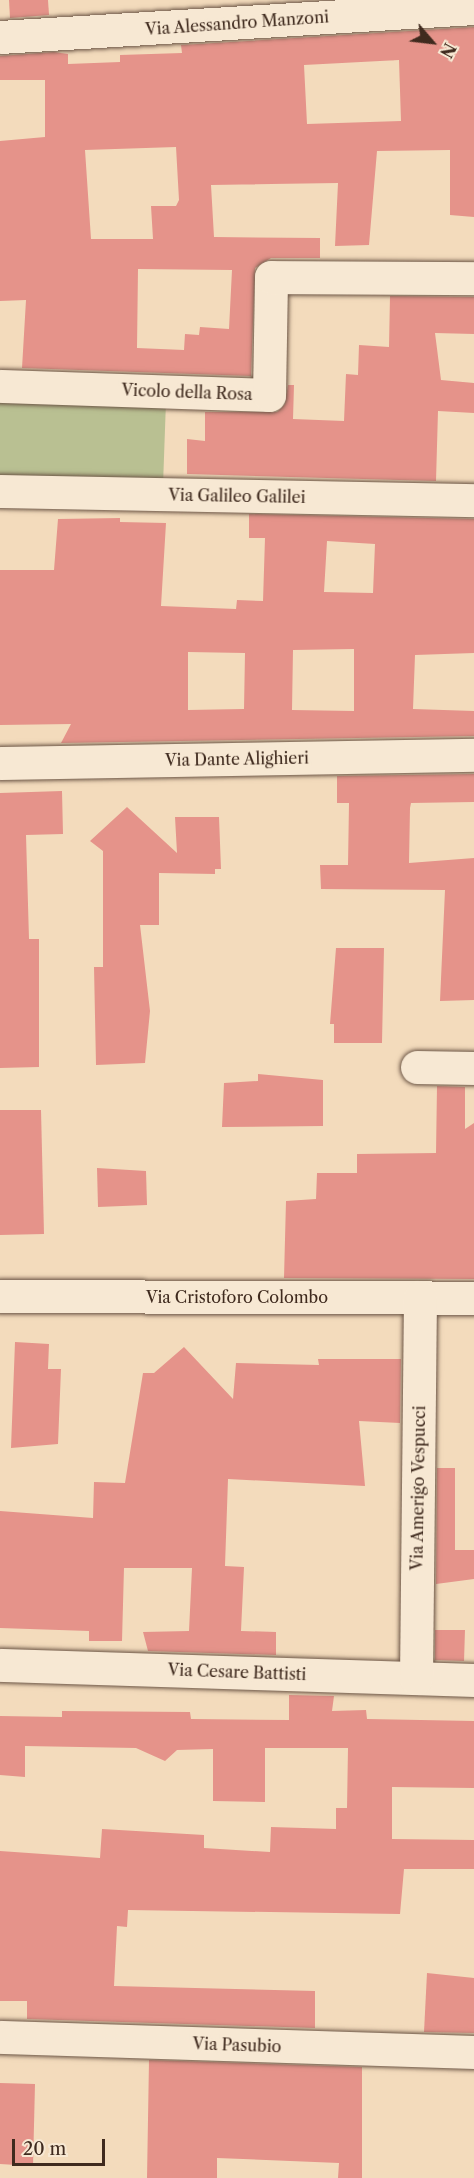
<!DOCTYPE html>
<style>
body{margin:0}
#map{position:relative;width:474px;height:2178px;overflow:hidden;background:#f3dbbc;font-family:"Libre Caslon Text",serif}
div>[style]{position:absolute}
.green>*{inset:0;background:#b9c092}
.building>*{inset:0;background:#e5938a}
.roads{filter:drop-shadow(0 0 2px #6c5646) drop-shadow(0 0 2px #6c5646)}
.minor>*{height:33px;margin:-16.5px;padding:0 16.5px;transform-origin:16.5px;border-radius:16.5px;background:#f7e8d3}
span{translate:-50% -50%;white-space:nowrap;text-align:center;line-height:1.15;-webkit-text-stroke:4.5px #f7e8d3;paint-order:stroke}
.street-label{font-size:16px;color:#3f2a1e}
.north{position:absolute;left:402px;top:12px;width:60px;height:60px;-webkit-text-stroke:4px #f7e8d3;paint-order:stroke;rotate:118deg;font-size:16px;font-weight:700;line-height:24px;text-align:center;color:#3f2a1e}
.north::after{content:'';display:block;margin:auto;width:21px;height:27px;background:#3f2a1e;clip-path:polygon(50% 0,100% 100%,50% 72%,0 100%)}
.scale{position:absolute;left:12px;top:2139px;width:93px;height:27px;box-sizing:border-box;border:3px solid #3f2a1e;border-top:0;padding-left:8px;font-size:18px;line-height:21px;white-space:nowrap;color:#3f2a1e;-webkit-text-stroke:4px #f7e8d3;paint-order:stroke}
</style>
<div id="map">
<div class="green">
<i style="clip-path:polygon(0 394px,166px 401px,163px 485px,0 483px)"></i>
</div>
<div class="building">
<i style="clip-path:polygon(9px 0,48px 0,49px 15px,10px 18px)"></i>
<i style="clip-path:polygon(evenodd,474px 27px,474px 217px,450px 215px,450px 150px,377px 151px,369px 245px,335px 246px,338px 183px,211px 185px,214px 237px,320px 238px,320px 258px,271px 258px,255px 268px,251px 376px,22px 368px,26px 300px,0 301px,0 141px,45px 137px,45px 80px,0 80px,0 56px,54px 52px,68px 54px,68px 64px,120px 62px,120px 55px,182px 53px,181px 45px,474px 27px,399px 60px,401px 121px,307px 124px,304px 65px,399px 60px,474px 27px,176px 147px,179px 200px,176px 206px,151px 206px,153px 239px,91px 239px,85px 150px,176px 147px,474px 27px,138px 269px,232px 270px,229px 329px,200px 327px,199px 335px,185px 334px,184px 350px,137px 348px,138px 269px)"></i>
<i style="clip-path:polygon(390px 296px,474px 297px,474px 334px,435px 333px,441px 380px,474px 383px,474px 413px,438px 411px,436px 481px,187px 474px,187px 439px,205px 441px,205px 412px,277px 412px,285px 404px,288px 385px,294px 385px,293px 419px,344px 421px,346px 374px,358px 375px,359px 345px,389px 347px)"></i>
<i style="clip-path:polygon(evenodd,249px 514px,474px 519px,474px 653px,415px 655px,413px 709px,474px 711px,474px 736px,61px 743px,71px 724px,0 725px,0 570px,54px 570px,58px 519px,120px 518px,120px 522px,166px 523px,161px 606px,236px 609px,237px 600px,263px 601px,265px 538px,249px 538px,249px 514px,327px 541px,375px 544px,373px 593px,324px 592px,327px 541px,249px 514px,354px 649px,354px 711px,292px 710px,293px 650px,354px 649px,249px 514px,188px 652px,245px 653px,244px 709px,188px 710px,188px 652px)"></i>
<i style="clip-path:polygon(474px 774px,474px 802px,411px 803px,410px 808px,409px 863px,474px 858px,474px 1000px,440px 1001px,445px 890px,321px 889px,320px 865px,348px 865px,349px 803px,337px 803px,337px 776px)"></i>
<i style="clip-path:polygon(62px 791px,63px 834px,26px 835px,29px 939px,39px 939px,39px 1067px,0 1068px,0 793px)"></i>
<i style="clip-path:polygon(127px 807px,177px 853px,175px 817px,219px 817px,221px 869px,215px 869px,215px 874px,159px 873px,159px 925px,140px 925px,150px 1011px,145px 1063px,96px 1065px,94px 967px,103px 967px,103px 851px,90px 841px)"></i>
<i style="clip-path:polygon(336px 948px,384px 948px,382px 1043px,334px 1043px,334px 1024px,330px 1024px)"></i>
<i style="clip-path:polygon(258px 1074px,323px 1080px,323px 1126px,222px 1127px,224px 1083px,258px 1081px)"></i>
<i style="clip-path:polygon(437px 1086px,465px 1087px,465px 1129px,474px 1123px,474px 1279px,284px 1278px,286px 1201px,316px 1199px,317px 1173px,357px 1173px,357px 1154px,436px 1153px)"></i>
<i style="clip-path:polygon(0 1110px,41px 1110px,44px 1234px,0 1235px)"></i>
<i style="clip-path:polygon(97px 1168px,146px 1171px,147px 1205px,98px 1207px)"></i>
<i style="clip-path:polygon(15px 1342px,49px 1344px,48px 1369px,61px 1369px,58px 1444px,11px 1448px)"></i>
<i style="clip-path:polygon(184px 1347px,233px 1399px,236px 1363px,319px 1365px,318px 1359px,401px 1359px,400px 1423px,359px 1421px,365px 1486px,228px 1479px,225px 1566px,244px 1567px,241px 1631px,276px 1632px,276px 1655px,148px 1651px,143px 1632px,189px 1631px,192px 1568px,124px 1568px,122px 1641px,89px 1641px,89px 1631px,0 1628px,0 1511px,93px 1518px,94px 1482px,125px 1483px,143px 1373px,154px 1373px)"></i>
<i style="clip-path:polygon(437px 1468px,455px 1468px,455px 1550px,474px 1550px,474px 1579px,436px 1584px)"></i>
<i style="clip-path:polygon(435px 1630px,465px 1630px,464px 1661px,435px 1660px)"></i>
<i style="clip-path:polygon(289px 1695px,334px 1696px,332px 1711px,366px 1710px,367px 1719px,474px 1721px,474px 1788px,392px 1787px,392px 1839px,474px 1840px,474px 1869px,404px 1869px,400px 1914px,128px 1910px,127px 1927px,117px 1926px,114px 1986px,315px 1991px,315px 2028px,27px 2019px,27px 2001px,0 2001px,0 1851px,100px 1858px,102px 1829px,204px 1835px,204px 1848px,270px 1852px,271px 1827px,336px 1829px,336px 1808px,347px 1808px,348px 1748px,265px 1748px,265px 1802px,213px 1801px,213px 1749px,177px 1750px,165px 1761px,136px 1748px,25px 1746px,25px 1777px,0 1775px,0 1716px,62px 1717px,62px 1711px,190px 1712px,191px 1719px,289px 1720px)"></i>
<i style="clip-path:polygon(427px 1973px,474px 1978px,474px 2033px,424px 2032px)"></i>
<i style="clip-path:polygon(149px 2060px,362px 2067px,362px 2178px,338px 2178px,339px 2163px,217px 2158px,217px 2178px,147px 2178px)"></i>
<i style="clip-path:polygon(0 2083px,35px 2084px,33px 2166px,0 2164px)"></i>
</div>
<div class="roads">
<div class="minor">
<i style="left:0;top:37px;width:475px;rotate:-3.5deg"></i>
<i style="left:0;top:386px;width:269px;rotate:1.9deg"></i>
<i style="left:269px;top:395px;width:118px;rotate:-89deg"></i>
<i style="left:271px;top:277px;width:203px;rotate:0.3deg"></i>
<i style="left:0;top:491px;width:474px;rotate:1.1deg"></i>
<i style="left:0;top:763px;width:474px;rotate:-1deg"></i>
<i style="left:417px;top:1067px;width:57px;rotate:1deg"></i>
<i style="left:0;top:1296px;width:474px;rotate:0.2deg"></i>
<i style="left:0;top:1665px;width:474px;rotate:1.8deg"></i>
<i style="left:416px;top:1678px;width:381px;rotate:-89.4deg"></i>
<i style="left:0;top:2037px;width:474px;rotate:1.8deg"></i>
</div>
</div>
<div class="street-label">
<span style="left:237px;top:23px;rotate:-4deg">Via Alessandro Manzoni</span>
<span style="left:187px;top:392px;rotate:2deg">Vicolo della Rosa</span>
<span style="left:237px;top:496px;rotate:1deg">Via Galileo Galilei</span>
<span style="left:237px;top:759px;rotate:-1deg">Via Dante Alighieri</span>
<span style="left:237px;top:1297px">Via Cristoforo Colombo</span>
<span style="left:418px;top:1488px;rotate:-89deg">Via Amerigo Vespucci</span>
<span style="left:237px;top:1672px;rotate:2deg">Via Cesare Battisti</span>
<span style="left:237px;top:2045px;rotate:2deg">Via Pasubio</span>
</div>
<div class="north">N</div>
<div class="scale">20 m</div>
</div>
